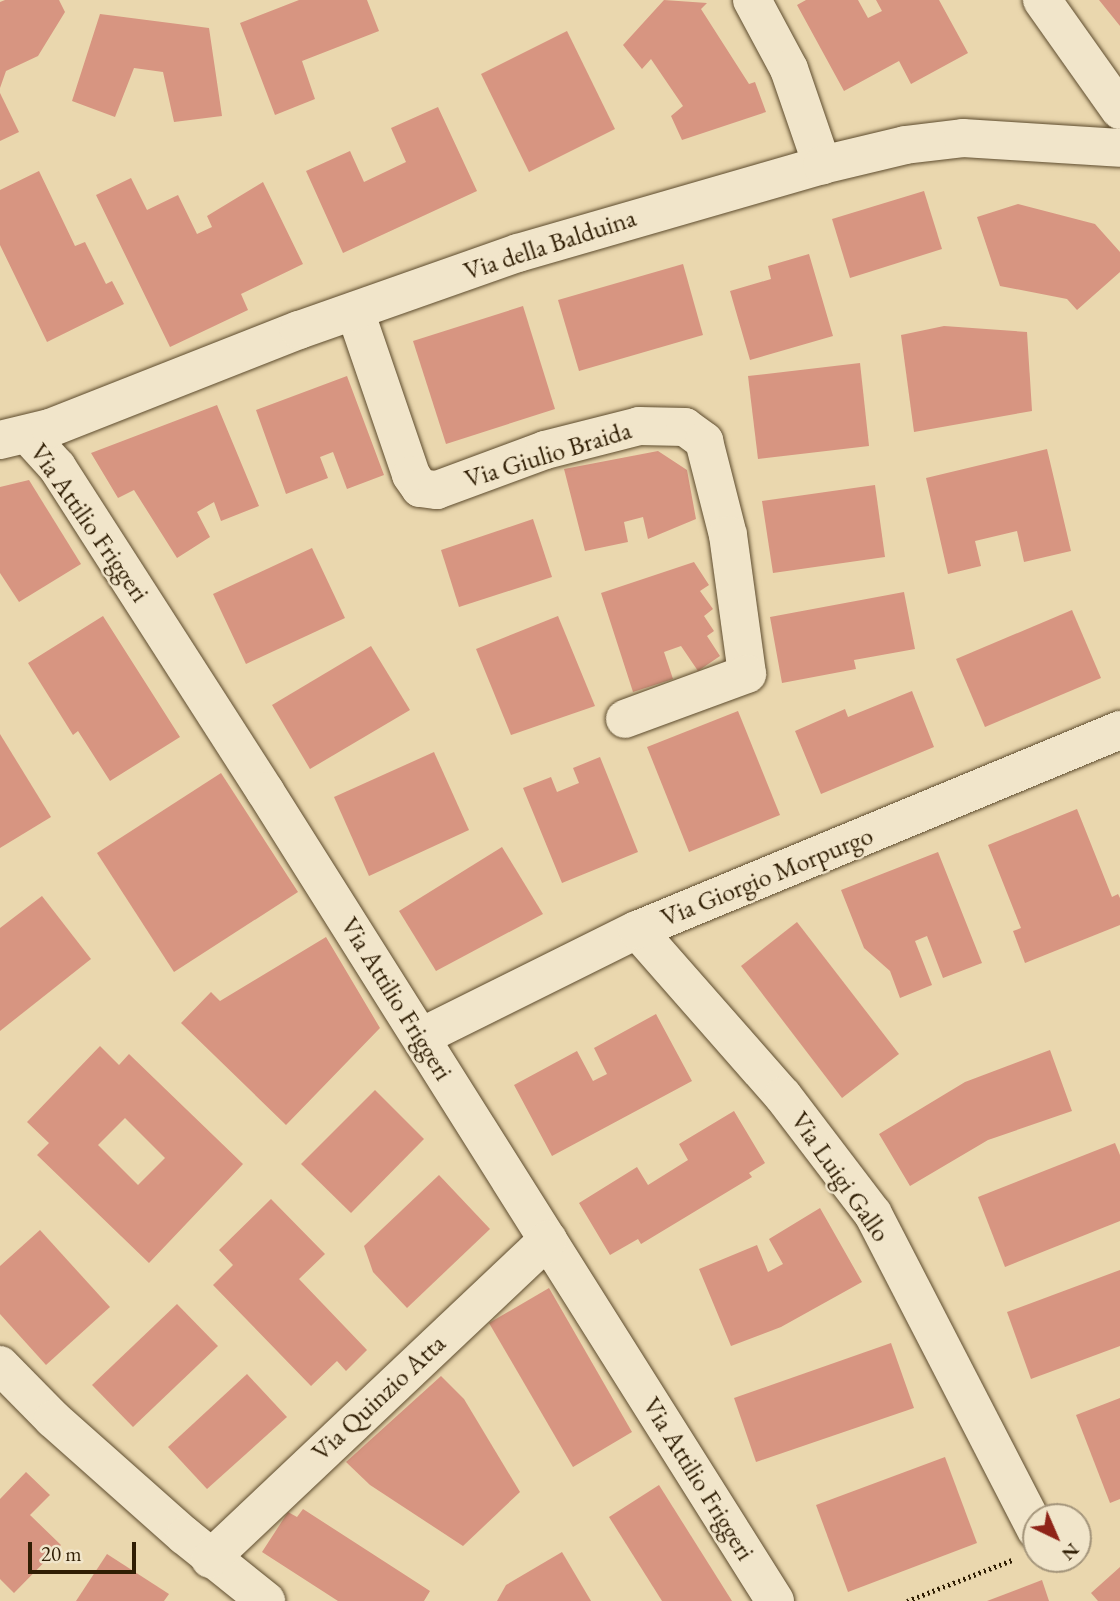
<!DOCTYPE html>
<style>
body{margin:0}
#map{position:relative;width:1120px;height:1601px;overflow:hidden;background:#ead7ae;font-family:"EB Garamond",serif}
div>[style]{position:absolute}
.building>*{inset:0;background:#d79581}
.path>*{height:4.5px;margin-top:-2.25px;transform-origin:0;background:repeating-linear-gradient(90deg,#301e04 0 2px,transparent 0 5.5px)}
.roads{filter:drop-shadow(0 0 2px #5e4c2e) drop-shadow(0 0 2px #5e4c2e)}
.minor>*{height:38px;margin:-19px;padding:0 19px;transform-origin:19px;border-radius:19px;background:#f1e5ca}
.tertiary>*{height:38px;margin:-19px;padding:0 19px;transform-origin:19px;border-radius:19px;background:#f1e5ca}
span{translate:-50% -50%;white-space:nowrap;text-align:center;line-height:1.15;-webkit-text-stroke:5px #f1e5ca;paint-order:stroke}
.street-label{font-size:26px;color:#301e04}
.north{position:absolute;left:1022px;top:1503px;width:70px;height:70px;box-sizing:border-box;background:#f1e5ca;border:2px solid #a4957b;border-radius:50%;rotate:136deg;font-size:19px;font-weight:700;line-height:28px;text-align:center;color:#301e04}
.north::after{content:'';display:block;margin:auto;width:24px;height:32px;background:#8f2418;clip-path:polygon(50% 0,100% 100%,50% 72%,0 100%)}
.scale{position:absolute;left:28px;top:1542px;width:108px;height:32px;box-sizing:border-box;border:4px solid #301e04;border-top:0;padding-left:9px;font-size:21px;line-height:24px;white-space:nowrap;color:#301e04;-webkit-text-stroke:5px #f1e5ca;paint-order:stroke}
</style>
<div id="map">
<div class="building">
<i style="clip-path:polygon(5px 0,59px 0,65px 12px,38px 56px,6px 71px,0 88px,0 2px)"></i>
<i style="clip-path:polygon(299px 0,367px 0,379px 31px,302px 61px,315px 99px,275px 115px,240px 23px)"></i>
<i style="clip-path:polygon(664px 0,707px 3px,701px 9px,749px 84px,755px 82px,766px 112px,682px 140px,671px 116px,683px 106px,651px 59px,642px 69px,623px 45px)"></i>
<i style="clip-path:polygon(806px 0,858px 0,868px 18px,882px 11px,876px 0,939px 0,968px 53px,911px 84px,899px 61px,844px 91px,797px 5px)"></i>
<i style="clip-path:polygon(1099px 0,1120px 0,1120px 26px)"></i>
<i style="clip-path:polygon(100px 14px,209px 28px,222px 116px,174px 122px,163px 72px,134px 68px,115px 117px,72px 101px)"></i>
<i style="clip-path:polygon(567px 31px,615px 129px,529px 172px,481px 74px)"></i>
<i style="clip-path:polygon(0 93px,19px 132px,0 141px)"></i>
<i style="clip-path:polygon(438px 107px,477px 191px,343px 253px,306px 171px,350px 151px,364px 182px,406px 162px,391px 128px)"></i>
<i style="clip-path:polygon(39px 171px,75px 246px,85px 242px,106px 284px,112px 281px,124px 304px,47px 342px,0 245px,0 190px)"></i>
<i style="clip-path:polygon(131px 178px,147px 210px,178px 195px,197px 234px,212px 227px,207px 216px,263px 182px,303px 264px,241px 294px,248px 310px,170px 347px,96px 195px)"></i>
<i style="clip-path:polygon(924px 191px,942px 249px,850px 278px,832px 219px)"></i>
<i style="clip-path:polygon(1018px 204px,1095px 224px,1120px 252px,1120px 272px,1077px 310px,1067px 299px,1000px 286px,977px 217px)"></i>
<i style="clip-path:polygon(809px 254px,833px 336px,750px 360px,730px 291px,771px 279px,768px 266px)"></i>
<i style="clip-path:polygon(683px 264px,703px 335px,579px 371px,558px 300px)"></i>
<i style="clip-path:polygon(523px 306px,555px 409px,446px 444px,413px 341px)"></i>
<i style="clip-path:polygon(944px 326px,1027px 332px,1032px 411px,914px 432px,901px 335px)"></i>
<i style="clip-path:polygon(860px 363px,869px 446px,758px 459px,748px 376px)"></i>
<i style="clip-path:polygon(347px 376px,384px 475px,347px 489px,333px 452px,320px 457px,328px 478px,286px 494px,256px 410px)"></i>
<i style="clip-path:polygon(217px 405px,259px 506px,221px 521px,214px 502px,197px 512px,210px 537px,177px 558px,134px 490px,118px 498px,91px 453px)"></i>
<i style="clip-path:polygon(1047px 449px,1071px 551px,1024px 562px,1017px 531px,975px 541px,981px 566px,948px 574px,926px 478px)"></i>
<i style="clip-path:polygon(658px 451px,687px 470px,696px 519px,648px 539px,643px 517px,624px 522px,628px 542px,585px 551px,564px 469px)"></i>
<i style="clip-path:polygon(29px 480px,81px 564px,19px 602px,0 573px,0 487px)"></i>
<i style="clip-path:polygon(875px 485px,885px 557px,773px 573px,762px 501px)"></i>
<i style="clip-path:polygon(533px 519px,552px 577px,459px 607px,441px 550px)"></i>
<i style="clip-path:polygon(312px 548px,345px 618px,246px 664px,213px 594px)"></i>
<i style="clip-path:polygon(694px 562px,709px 585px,700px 591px,713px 609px,704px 616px,714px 631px,707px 636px,720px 656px,698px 671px,681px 646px,664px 652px,673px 679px,633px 692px,601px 593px)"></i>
<i style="clip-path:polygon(904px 592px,915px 649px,854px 660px,856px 669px,782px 683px,770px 617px)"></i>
<i style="clip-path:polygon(1072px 610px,1101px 678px,985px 727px,956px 659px)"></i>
<i style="clip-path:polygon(103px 616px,180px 737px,110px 781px,78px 731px,73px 735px,28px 663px)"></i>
<i style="clip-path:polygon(558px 616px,595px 706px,511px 735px,476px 649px)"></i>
<i style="clip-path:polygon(371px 646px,410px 710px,310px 769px,272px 705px)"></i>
<i style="clip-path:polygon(912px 691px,934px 747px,821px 794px,795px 731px,845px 709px,848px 717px)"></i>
<i style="clip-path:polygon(738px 711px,780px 815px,689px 852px,647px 747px)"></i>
<i style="clip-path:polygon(0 734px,51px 817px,0 848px)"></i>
<i style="clip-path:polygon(434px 752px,469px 830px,369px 876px,334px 797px)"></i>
<i style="clip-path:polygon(600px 757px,638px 852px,562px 883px,523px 788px,551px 777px,557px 792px,579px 783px,573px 768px)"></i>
<i style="clip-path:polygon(221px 773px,298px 892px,174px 972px,97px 853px)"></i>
<i style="clip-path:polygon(1077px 809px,1112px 897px,1118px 894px,1120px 898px,1120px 925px,1025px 963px,1013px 931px,1021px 928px,988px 845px)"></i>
<i style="clip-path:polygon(502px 847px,543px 914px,436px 971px,399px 911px)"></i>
<i style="clip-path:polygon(938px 852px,982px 963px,943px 978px,927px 936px,915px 941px,932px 985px,900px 998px,890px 971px,864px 948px,841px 890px)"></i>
<i style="clip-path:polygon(42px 896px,91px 959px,0 1031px,0 928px)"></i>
<i style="clip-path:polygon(797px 922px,899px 1054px,842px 1098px,741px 966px)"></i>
<i style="clip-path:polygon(326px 937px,380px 1028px,286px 1125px,181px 1023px,211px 992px,220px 1001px)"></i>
<i style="clip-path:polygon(656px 1014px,692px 1081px,552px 1156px,514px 1085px,577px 1051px,593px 1081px,607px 1074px,594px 1048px)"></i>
<i style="clip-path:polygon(evenodd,100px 1046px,119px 1065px,129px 1054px,243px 1164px,149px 1263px,37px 1155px,49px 1143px,27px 1122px,100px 1046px,125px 1118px,165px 1158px,138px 1185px,98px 1145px,125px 1118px)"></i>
<i style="clip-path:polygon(1050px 1050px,1072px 1111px,988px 1140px,910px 1186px,879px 1134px,965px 1082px)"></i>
<i style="clip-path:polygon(375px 1090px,424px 1139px,351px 1213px,301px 1164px)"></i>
<i style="clip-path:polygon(734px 1111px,765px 1163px,749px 1173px,752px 1177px,641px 1244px,638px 1239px,610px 1255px,579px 1203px,637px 1167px,648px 1185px,688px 1160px,679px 1144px)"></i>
<i style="clip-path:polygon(1115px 1143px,1120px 1155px,1120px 1221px,1005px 1267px,978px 1197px)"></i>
<i style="clip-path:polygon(439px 1175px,490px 1229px,407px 1308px,373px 1272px,364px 1246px)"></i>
<i style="clip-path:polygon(271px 1199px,325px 1254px,299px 1279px,367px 1350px,346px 1371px,337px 1361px,311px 1386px,213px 1285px,233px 1265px,219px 1250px)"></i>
<i style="clip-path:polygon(820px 1208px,862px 1282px,781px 1327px,731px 1346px,699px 1269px,757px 1245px,768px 1272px,783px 1264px,769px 1239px)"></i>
<i style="clip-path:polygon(40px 1230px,110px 1307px,46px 1365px,0 1314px,0 1266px)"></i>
<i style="clip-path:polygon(1120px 1270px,1120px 1346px,1031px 1379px,1007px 1312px)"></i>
<i style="clip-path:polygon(549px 1288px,632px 1432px,573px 1467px,489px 1323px)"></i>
<i style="clip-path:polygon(177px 1304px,218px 1346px,133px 1427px,92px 1385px)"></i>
<i style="clip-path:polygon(891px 1343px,914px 1408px,756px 1462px,734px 1398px)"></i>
<i style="clip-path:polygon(247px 1374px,287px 1417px,207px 1489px,168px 1447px)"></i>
<i style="clip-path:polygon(441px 1376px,464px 1399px,520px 1492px,463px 1546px,370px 1485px,346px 1462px)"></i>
<i style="clip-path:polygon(1120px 1398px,1120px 1499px,1110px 1503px,1076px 1415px)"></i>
<i style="clip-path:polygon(945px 1457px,977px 1543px,848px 1592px,816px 1505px)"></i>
<i style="clip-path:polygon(26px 1472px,50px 1495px,30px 1515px,61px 1545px,14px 1593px,0 1579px,0 1499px)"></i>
<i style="clip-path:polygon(659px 1485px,732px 1601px,662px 1601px,609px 1517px)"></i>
<i style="clip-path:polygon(303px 1509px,430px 1591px,424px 1601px,338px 1601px,262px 1552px,288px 1512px,297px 1517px)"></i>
<i style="clip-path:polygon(562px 1552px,591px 1601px,497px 1601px,506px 1585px)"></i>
<i style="clip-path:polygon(107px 1554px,169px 1594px,164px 1601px,76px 1601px)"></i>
<i style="clip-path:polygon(1120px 1567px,1120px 1601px,1098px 1601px,1091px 1593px)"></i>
<i style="clip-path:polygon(1042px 1580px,1049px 1601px,987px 1601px)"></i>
</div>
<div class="path">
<i style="left:907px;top:1601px;width:113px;rotate:-21.3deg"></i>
</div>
<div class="roads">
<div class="minor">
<i style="left:752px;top:0;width:78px;rotate:61.8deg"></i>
<i style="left:789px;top:69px;width:102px;rotate:71deg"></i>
<i style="left:355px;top:311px;width:173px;rotate:71.1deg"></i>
<i style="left:411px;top:475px;width:16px;rotate:55deg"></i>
<i style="left:420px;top:488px;width:17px;rotate:7deg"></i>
<i style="left:437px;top:490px;width:115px;rotate:-20.3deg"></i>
<i style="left:545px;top:450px;width:97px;rotate:-14.3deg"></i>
<i style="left:639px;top:426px;width:46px;rotate:1.2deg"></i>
<i style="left:685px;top:427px;width:24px;rotate:36deg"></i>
<i style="left:704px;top:441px;width:97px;rotate:75.7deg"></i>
<i style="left:728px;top:535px;width:140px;rotate:82.2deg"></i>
<i style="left:747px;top:674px;width:130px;rotate:159.8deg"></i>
<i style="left:28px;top:435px;width:43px;rotate:47.8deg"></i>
<i style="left:57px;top:467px;width:385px;rotate:57.3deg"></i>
<i style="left:265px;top:791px;width:957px;rotate:57.8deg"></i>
<i style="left:637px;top:930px;width:221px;rotate:48.7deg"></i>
<i style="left:783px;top:1096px;width:148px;rotate:52.7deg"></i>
<i style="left:873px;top:1214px;width:356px;rotate:62.7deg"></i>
<i style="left:421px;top:1037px;width:241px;rotate:-26.4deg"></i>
<i style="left:637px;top:930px;width:523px;rotate:-22.49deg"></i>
<i style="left:0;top:1365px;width:76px;rotate:45.5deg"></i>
<i style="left:53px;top:1419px;width:176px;rotate:41.6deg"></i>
<i style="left:185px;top:1536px;width:104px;rotate:38.7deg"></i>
<i style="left:210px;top:1559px;width:465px;rotate:-43.4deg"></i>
</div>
<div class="tertiary">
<i style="left:1042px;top:0;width:135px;rotate:54.7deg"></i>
<i style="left:0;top:440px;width:51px;rotate:-13.5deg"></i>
<i style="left:50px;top:428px;width:268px;rotate:-21.5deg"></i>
<i style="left:299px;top:330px;width:232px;rotate:-19.4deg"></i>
<i style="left:518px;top:253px;width:316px;rotate:-16.1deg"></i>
<i style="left:822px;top:165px;width:85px;rotate:-13.5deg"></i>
<i style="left:905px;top:145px;width:58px;rotate:-6.9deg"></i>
<i style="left:963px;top:138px;width:157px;rotate:3.6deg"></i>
</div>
</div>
<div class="street-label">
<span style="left:550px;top:245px;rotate:-18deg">Via della Balduina</span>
<span style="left:548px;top:455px;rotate:-17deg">Via Giulio Braida</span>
<span style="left:89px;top:523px;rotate:55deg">Via Attilio Friggeri</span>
<span style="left:767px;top:877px;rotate:-22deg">Via Giorgio Morpurgo</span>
<span style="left:396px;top:999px;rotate:58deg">Via Attilio Friggeri</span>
<span style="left:840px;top:1177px;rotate:55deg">Via Luigi Gallo</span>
<span style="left:379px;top:1398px;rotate:-43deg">Via Quinzio Atta</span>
<span style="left:698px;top:1479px;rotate:58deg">Via Attilio Friggeri</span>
</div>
<div class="north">N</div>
<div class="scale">20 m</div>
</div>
